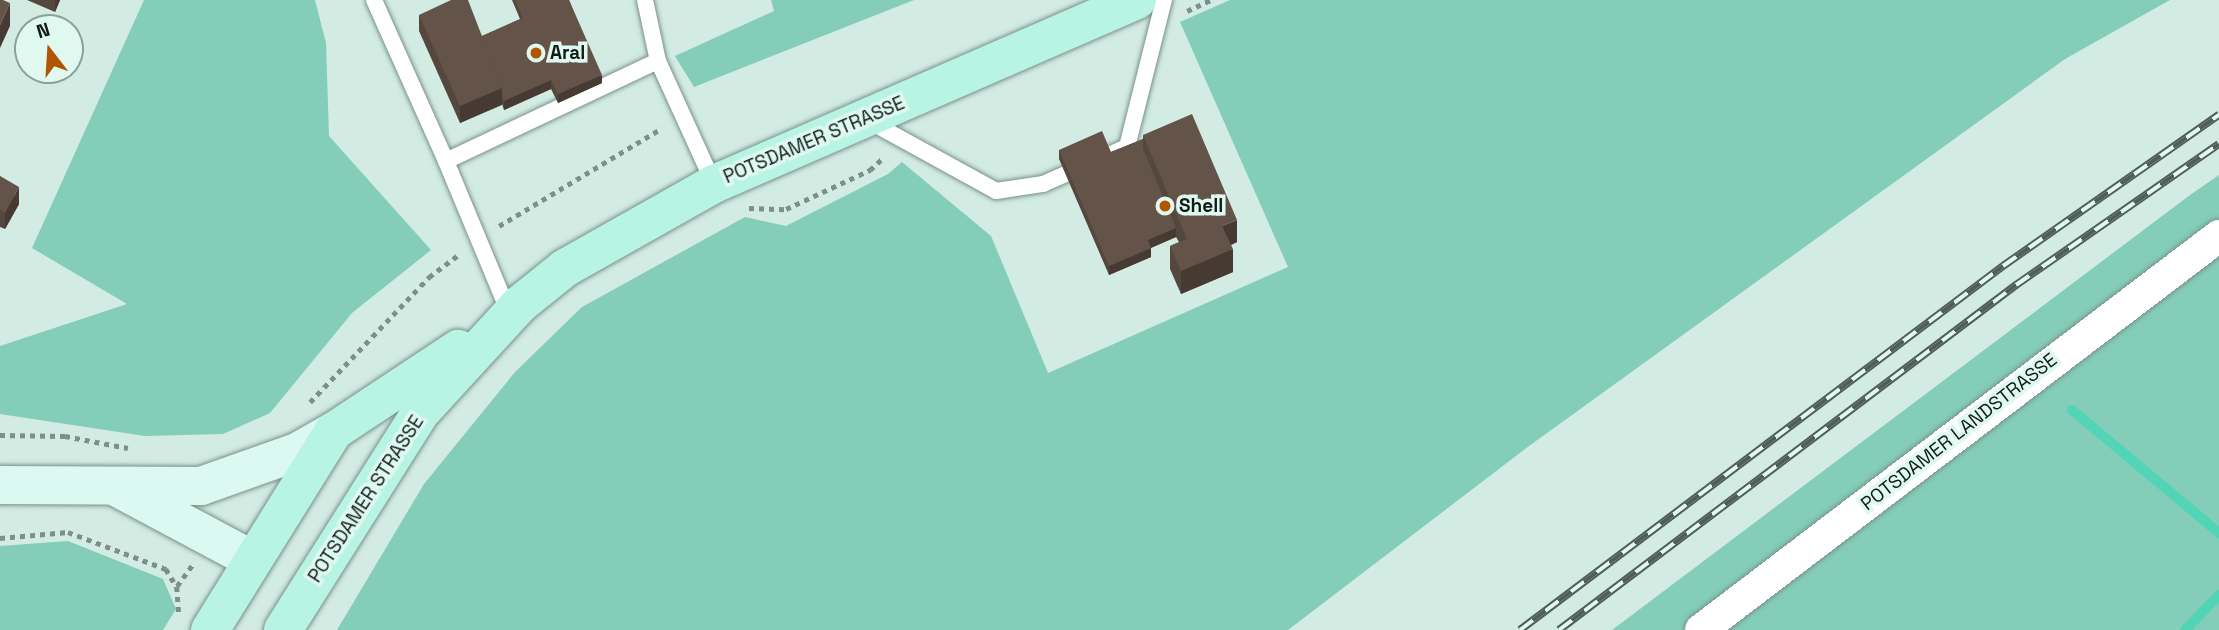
<!DOCTYPE html>
<style>
body{margin:0}
#map{position:relative;width:2219px;height:630px;overflow:hidden;background:#d2ebe3;font-family:"Space Grotesk",sans-serif}
div>[style]{position:absolute}
.green>*{inset:0;background:#84cdb9}
.stream>*{height:10px;margin:-5px;padding:0 5px;transform-origin:5px;border-radius:5px;background:#52d5b6}
.path>*{height:4.5px;margin-top:-2.25px;transform-origin:0;background:repeating-linear-gradient(90deg,#7d8f89 0 5px,transparent 0 10px)}
.roads{filter:drop-shadow(0 0 2px #7a918a) drop-shadow(0 0 2px #7a918a)}
.lane>*{height:16px;margin:-8px;padding:0 8px;transform-origin:8px;border-radius:8px;background:#fff}
.street>*{height:32px;margin:-16px;padding:0 16px;transform-origin:16px;border-radius:16px;background:#fff}
.secondary>*{height:38px;margin:-19px;padding:0 19px;transform-origin:19px;border-radius:19px;background:#dbf9f1}
.primary>*{height:38px;margin:-19px;padding:0 19px;transform-origin:19px;border-radius:19px;background:#b7f4e3}
.rail>*{height:8px;margin-top:-4px;transform-origin:0;background:repeating-linear-gradient(90deg,#dff9f0 0 16px,#505e59 0 32px);box-sizing:border-box;border-block:2px solid #505e59}
.wall>*{inset:0;background:#56473e}
.shaded-wall>*{inset:0;background:#463a32}
.building>*{inset:0;background:#645348}
.dots>*{width:19px;height:19px;translate:-50% -50%;box-sizing:border-box;border:4px solid #dff9f0;border-radius:50%}
span{translate:-50% -50%;white-space:nowrap;text-align:center;line-height:1.15;-webkit-text-stroke:7px #dff9f0;paint-order:stroke}
.poi-label{font-size:19px;color:#111a17;font-weight:700}
.left{translate:0 -50%;text-align:left}
.street-label{font-size:19px;color:#111a17}
.north{position:absolute;left:14px;top:14px;width:70px;height:70px;box-sizing:border-box;background:#dff9f0;border:2px solid #8da099;border-radius:50%;rotate:343deg;font-size:19px;font-weight:700;line-height:28px;text-align:center;color:#111a17}
.north::after{content:'';display:block;margin:auto;width:24px;height:32px;background:#b25500;clip-path:polygon(50% 0,100% 100%,50% 72%,0 100%)}
</style>
<div id="map">
<div class="green">
<i style="clip-path:polygon(144px 0,315px 0,326px 43px,329px 136px,431px 250px,352px 313px,270px 413px,223px 434px,145px 436px,0 414px,0 346px,127px 304px,32px 248px)"></i>
<i style="clip-path:polygon(771px 0,914px 0,694px 87px,675px 56px,774px 11px)"></i>
<i style="clip-path:polygon(1230px 0,2170px 0,2065px 59px,1529px 446px,1288px 630px,337px 630px,424px 484px,515px 372px,582px 307px,745px 217px,786px 226px,888px 174px,902px 162px,991px 236px,1048px 373px,1288px 267px,1180px 22px)"></i>
<i style="clip-path:polygon(2219px 175px,2219px 630px,1612px 630px,2190px 195px)"></i>
<i style="clip-path:polygon(68px 541px,163px 579px,176px 609px,163px 630px,0 630px,0 546px)"></i>
</div>
<div class="stream">
<i style="left:2072px;top:410px;width:192px;rotate:39.9deg"></i>
<i style="left:2185px;top:630px;width:49px;rotate:-45.8deg"></i>
</div>
<div class="path">
<i style="left:1187px;top:11px;width:26px;rotate:-25deg"></i>
<i style="left:749px;top:208px;width:37px;rotate:2deg"></i>
<i style="left:786px;top:209px;width:93px;rotate:-24.9deg"></i>
<i style="left:870px;top:170px;width:19px;rotate:-43deg"></i>
<i style="left:499px;top:226px;width:190px;rotate:-31deg"></i>
<i style="left:310px;top:402px;width:173px;rotate:-46.4deg"></i>
<i style="left:429px;top:277px;width:39px;rotate:-37deg"></i>
<i style="left:0;top:435px;width:65px;rotate:0.9deg"></i>
<i style="left:65px;top:436px;width:64px;rotate:10.8deg"></i>
<i style="left:0;top:538px;width:68px;rotate:-5deg"></i>
<i style="left:68px;top:532px;width:105px;rotate:20.7deg"></i>
<i style="left:166px;top:569px;width:21px;rotate:59deg"></i>
<i style="left:177px;top:587px;width:26px;rotate:86deg"></i>
<i style="left:177px;top:586px;width:26px;rotate:-54deg"></i>
</div>
<div class="roads">
<div class="lane">
<i style="left:374px;top:0;width:176px;rotate:65.9deg"></i>
<i style="left:645px;top:0;width:62px;rotate:78deg"></i>
<i style="left:867px;top:120px;width:147px;rotate:28.8deg"></i>
<i style="left:996px;top:191px;width:48px;rotate:-8.5deg"></i>
<i style="left:1043px;top:184px;width:45px;rotate:-23.7deg"></i>
<i style="left:1111px;top:154px;width:17px;rotate:-24deg"></i>
<i style="left:1127px;top:147px;width:152px;rotate:-75.9deg"></i>
<i style="left:510px;top:315px;width:167px;rotate:-112.6deg"></i>
<i style="left:446px;top:161px;width:234px;rotate:-25.3deg"></i>
<i style="left:658px;top:61px;width:135px;rotate:65.5deg"></i>
</div>
<div class="street">
<i style="left:1701px;top:630px;width:651px;rotate:-37.26deg"></i>
</div>
<div class="secondary">
<i style="left:0;top:485px;width:201px;rotate:0.3deg"></i>
<i style="left:201px;top:486px;width:102px;rotate:-19.5deg"></i>
<i style="left:297px;top:452px;width:43px;rotate:-29.6deg"></i>
<i style="left:116px;top:487px;width:155px;rotate:28.1deg"></i>
</div>
<div class="primary">
<i style="left:210px;top:630px;width:234px;rotate:-58.1deg"></i>
<i style="left:334px;top:431px;width:149px;rotate:-33.5deg"></i>
<i style="left:283px;top:630px;width:258px;rotate:-57.7deg"></i>
<i style="left:421px;top:412px;width:145px;rotate:-47.5deg"></i>
<i style="left:519px;top:305px;width:59px;rotate:-38.8deg"></i>
<i style="left:565px;top:268px;width:171px;rotate:-29.4deg"></i>
<i style="left:714px;top:184px;width:461px;rotate:-23.5deg"></i>
</div>
</div>
<div class="rail">
<i style="left:1520px;top:630px;width:605px;rotate:-37deg"></i>
<i style="left:2003px;top:266px;width:264px;rotate:-35deg"></i>
<i style="left:1559px;top:630px;width:573px;rotate:-37.05deg"></i>
<i style="left:2016px;top:285px;width:247px;rotate:-34.8deg"></i>
</div>
<div class="wall">
<i style="clip-path:polygon(27px 0,60px 0,55px 12px)"></i>
<i style="clip-path:polygon(512px 0,569px 0,602px 83px,558px 103px,551px 89px,504px 110px,502px 104px,460px 123px,419px 31px,419px 15px,482px 36px,520px 19px)"></i>
<i style="clip-path:polygon(1143px 135px,1237px 242px,1231px 245px,1233px 272px,1181px 294px,1170px 269px,1170px 246px,1179px 242px,1176px 237px,1151px 248px,1151px 257px,1109px 275px,1059px 159px,1059px 150px,1111px 152px,1143px 139px)"></i>
<i style="clip-path:polygon(0 176px,19px 204px,5px 229px,0 227px)"></i>
</div>
<div class="shaded-wall">
<i style="clip-path:polygon(56px 0,60px 0,55px 12px,55px 3px)"></i>
<i style="clip-path:polygon(10px 3px,10px 26px,0 48px,0 25px)"></i>
<i style="clip-path:polygon(602px 75px,602px 83px,558px 103px,558px 94px)"></i>
<i style="clip-path:polygon(551px 80px,551px 89px,504px 110px,504px 101px)"></i>
<i style="clip-path:polygon(502px 88px,502px 105px,460px 123px,460px 106px)"></i>
<i style="clip-path:polygon(19px 187px,19px 204px,5px 229px,5px 213px)"></i>
<i style="clip-path:polygon(1237px 220px,1237px 242px,1222px 249px,1222px 226px)"></i>
<i style="clip-path:polygon(1176px 228px,1176px 237px,1148px 249px,1148px 240px)"></i>
<i style="clip-path:polygon(1151px 248px,1151px 257px,1109px 275px,1109px 266px)"></i>
<i style="clip-path:polygon(1233px 249px,1233px 272px,1181px 294px,1181px 271px)"></i>
</div>
<div class="building">
<i style="clip-path:polygon(0 0,3px 0,10px 3px,0 25px)"></i>
<i style="clip-path:polygon(451px 0,468px 0,502px 88px,460px 106px,419px 15px)"></i>
<i style="clip-path:polygon(515px 0,569px 0,602px 75px,558px 94px,551px 80px,504px 101px,502px 95px,502px 88px,482px 36px,523px 18px)"></i>
<i style="clip-path:polygon(1192px 114px,1237px 220px,1222px 226px,1233px 249px,1181px 271px,1170px 246px,1187px 239px,1143px 135px)"></i>
<i style="clip-path:polygon(1102px 131px,1111px 152px,1143px 139px,1143px 149px,1176px 228px,1148px 240px,1151px 248px,1109px 266px,1059px 150px)"></i>
<i style="clip-path:polygon(0 176px,19px 187px,5px 213px,0 210px)"></i>
</div>
<div class="dots">
<i style="left:536px;top:53px;background:#b25500"></i>
<i style="left:1165px;top:206px;background:#b25500"></i>
</div>
<div class="poi-label">
<span class="left" style="left:550px;top:53px">Aral</span>
<span class="left" style="left:1179px;top:206px">Shell</span>
</div>
<div class="street-label">
<span style="left:814px;top:140px;rotate:-23deg">POTSDAMER STRASSE</span>
<span style="left:1959px;top:432px;rotate:-38deg">POTSDAMER LANDSTRASSE</span>
<span style="left:366px;top:499px;rotate:-57deg">POTSDAMER STRASSE</span>
</div>
<div class="north">N</div>
</div>
